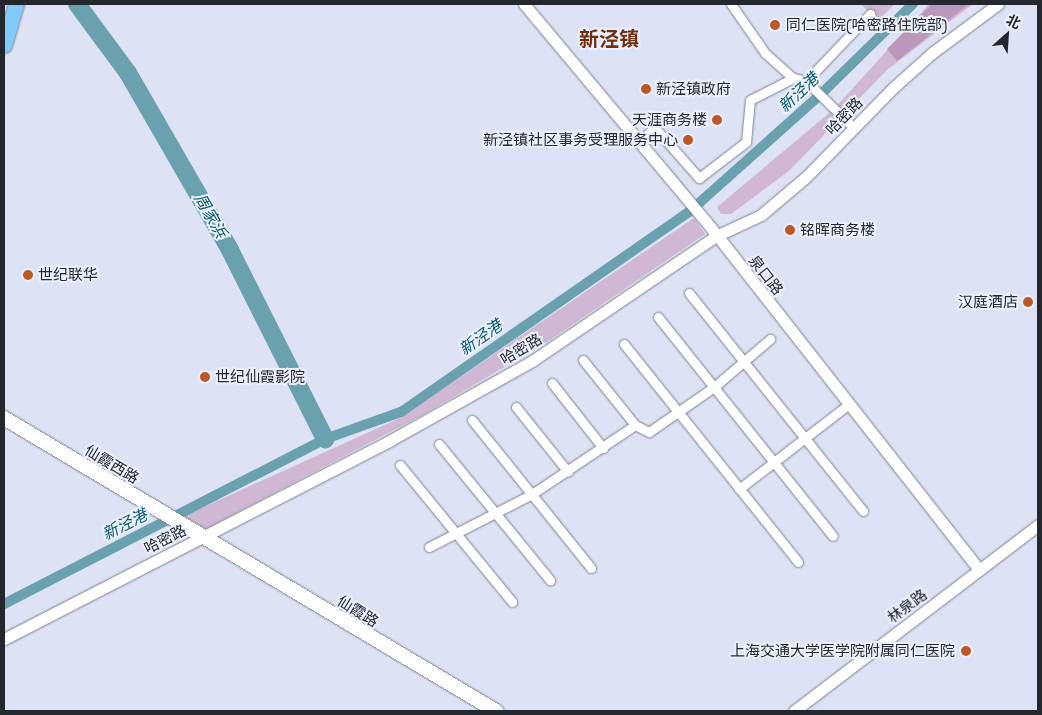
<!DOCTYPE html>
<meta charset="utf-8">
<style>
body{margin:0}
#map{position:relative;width:1042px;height:715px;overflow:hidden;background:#dde3f4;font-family:"Space Grotesk","Noto Sans SC",sans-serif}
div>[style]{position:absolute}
.green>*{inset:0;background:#d0b7d3}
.forest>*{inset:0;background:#b998bc}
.canal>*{height:10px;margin:-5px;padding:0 5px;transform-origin:5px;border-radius:5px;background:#69a1af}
.river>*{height:18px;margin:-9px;padding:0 9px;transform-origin:9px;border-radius:9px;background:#69a1af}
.roads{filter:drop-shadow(0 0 1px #7c8291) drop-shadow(0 0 1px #7c8291)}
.minor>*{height:9px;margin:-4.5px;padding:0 4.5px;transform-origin:4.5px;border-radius:4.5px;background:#fff}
.tertiary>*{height:11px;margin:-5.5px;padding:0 5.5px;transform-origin:5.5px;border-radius:5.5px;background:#fff}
.secondary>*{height:14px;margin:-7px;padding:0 7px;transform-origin:7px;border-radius:7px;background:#fff}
.primary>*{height:15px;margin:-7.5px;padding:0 7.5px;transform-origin:7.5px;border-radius:7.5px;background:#81cbfa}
.dots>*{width:14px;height:14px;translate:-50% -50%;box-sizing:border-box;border:2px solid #ebf0fe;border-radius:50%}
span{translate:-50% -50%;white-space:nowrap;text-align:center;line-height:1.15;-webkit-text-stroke:4px #ebf0fe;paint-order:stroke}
.poi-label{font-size:15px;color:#25272e}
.left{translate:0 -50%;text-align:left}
.right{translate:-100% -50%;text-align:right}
.street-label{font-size:15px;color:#25272e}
.water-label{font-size:16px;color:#055968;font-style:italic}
.district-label{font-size:20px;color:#6f300f;font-weight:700}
.frame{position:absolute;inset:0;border:5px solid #25272e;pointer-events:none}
.north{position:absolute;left:982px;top:10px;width:50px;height:50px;-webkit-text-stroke:4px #ebf0fe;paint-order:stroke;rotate:26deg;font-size:14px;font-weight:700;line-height:20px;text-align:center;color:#25272e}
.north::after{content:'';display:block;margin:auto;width:18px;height:22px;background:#25272e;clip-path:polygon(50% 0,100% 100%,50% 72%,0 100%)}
</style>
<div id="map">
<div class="green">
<i style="clip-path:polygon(861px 4px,895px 4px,877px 21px)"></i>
<i style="clip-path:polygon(929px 4px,973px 4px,887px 70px,790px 170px,731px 214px,721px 214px,717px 207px,834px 109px)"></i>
<i style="clip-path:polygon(694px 218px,705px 234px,550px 340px,426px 413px,206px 529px,184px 516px,400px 418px)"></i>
</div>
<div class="forest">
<i style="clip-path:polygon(932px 4px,969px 4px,897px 61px,887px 49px)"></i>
</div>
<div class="canal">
<i style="left:4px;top:604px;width:361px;rotate:-27.2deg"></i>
<i style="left:325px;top:439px;width:81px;rotate:-19.6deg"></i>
<i style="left:401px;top:412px;width:351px;rotate:-34.8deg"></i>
<i style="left:689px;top:212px;width:176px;rotate:-41.8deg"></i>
<i style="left:820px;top:95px;width:130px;rotate:-44.4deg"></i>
</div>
<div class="river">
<i style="left:77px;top:4px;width:86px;rotate:53.5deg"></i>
<i style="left:128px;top:73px;width:204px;rotate:60deg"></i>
<i style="left:230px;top:250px;width:212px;rotate:63.3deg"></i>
</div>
<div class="roads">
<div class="minor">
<i style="left:731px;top:4px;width:60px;rotate:55.2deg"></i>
<i style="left:765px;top:53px;width:38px;rotate:42deg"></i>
<i style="left:793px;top:78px;width:13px;rotate:13deg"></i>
<i style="left:806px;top:81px;width:67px;rotate:44.4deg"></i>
<i style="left:806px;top:81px;width:93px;rotate:-46.3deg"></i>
<i style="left:638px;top:141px;width:21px;rotate:-37deg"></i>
<i style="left:655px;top:128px;width:67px;rotate:48.7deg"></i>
<i style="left:699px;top:178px;width:59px;rotate:-37.5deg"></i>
<i style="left:746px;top:142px;width:42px;rotate:-84.6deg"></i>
<i style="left:750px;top:100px;width:48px;rotate:-27.1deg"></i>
<i style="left:689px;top:293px;width:279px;rotate:51.4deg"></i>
<i style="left:658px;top:317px;width:280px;rotate:51.4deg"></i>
<i style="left:624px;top:344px;width:279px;rotate:51.4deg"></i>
<i style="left:583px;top:360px;width:83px;rotate:51.3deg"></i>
<i style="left:552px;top:383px;width:83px;rotate:51.9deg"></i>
<i style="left:516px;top:407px;width:83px;rotate:51.3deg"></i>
<i style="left:472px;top:420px;width:190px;rotate:51.2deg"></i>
<i style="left:439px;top:444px;width:176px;rotate:50.8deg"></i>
<i style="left:400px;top:465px;width:177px;rotate:50.7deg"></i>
<i style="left:739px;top:489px;width:139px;rotate:-37.7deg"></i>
<i style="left:429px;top:547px;width:116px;rotate:-27.2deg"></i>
<i style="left:532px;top:494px;width:124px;rotate:-33.8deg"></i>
<i style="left:635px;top:425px;width:16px;rotate:27deg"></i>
<i style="left:649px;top:432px;width:79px;rotate:-34.7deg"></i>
<i style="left:714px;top:387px;width:74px;rotate:-40.6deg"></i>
</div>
<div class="tertiary">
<i style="left:524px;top:4px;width:293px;rotate:50.1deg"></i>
<i style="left:712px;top:229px;width:433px;rotate:51.9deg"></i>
<i style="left:4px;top:639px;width:433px;rotate:-27.2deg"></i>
<i style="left:389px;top:441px;width:164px;rotate:-29.2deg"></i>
<i style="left:532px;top:361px;width:222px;rotate:-34.2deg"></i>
<i style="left:716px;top:236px;width:50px;rotate:-25deg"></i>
<i style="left:761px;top:215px;width:60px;rotate:-40.3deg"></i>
<i style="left:807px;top:176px;width:124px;rotate:-45.7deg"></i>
<i style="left:894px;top:87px;width:51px;rotate:-41.8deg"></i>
<i style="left:932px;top:53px;width:82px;rotate:-36.6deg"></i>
<i style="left:794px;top:711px;width:307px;rotate:-37.3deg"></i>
</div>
<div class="secondary">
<i style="left:4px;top:418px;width:573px;rotate:30.78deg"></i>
</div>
<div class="primary">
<i style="left:4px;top:45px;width:43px;rotate:-73.7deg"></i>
</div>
</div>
<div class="dots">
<i style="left:775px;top:25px;background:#bd5826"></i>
<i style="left:646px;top:89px;background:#bd5826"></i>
<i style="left:717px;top:120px;background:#bd5826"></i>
<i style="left:688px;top:140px;background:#bd5826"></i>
<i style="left:790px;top:230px;background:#bd5826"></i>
<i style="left:28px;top:275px;background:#bd5826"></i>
<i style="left:1028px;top:302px;background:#bd5826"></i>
<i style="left:205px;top:377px;background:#bd5826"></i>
<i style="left:966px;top:651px;background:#bd5826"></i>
</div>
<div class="poi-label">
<span class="left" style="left:786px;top:25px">同仁医院(哈密路住院部)</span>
<span class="left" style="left:656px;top:89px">新泾镇政府</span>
<span class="right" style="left:707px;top:120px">天涯商务楼</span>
<span class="right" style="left:678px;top:140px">新泾镇社区事务受理服务中心</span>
<span class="left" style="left:800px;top:230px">铭晖商务楼</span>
<span class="left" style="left:38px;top:275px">世纪联华</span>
<span class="right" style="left:1018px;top:302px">汉庭酒店</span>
<span class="left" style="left:215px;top:377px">世纪仙霞影院</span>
<span class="right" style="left:955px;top:651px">上海交通大学医学院附属同仁医院</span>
</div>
<div class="street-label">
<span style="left:844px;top:116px;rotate:-46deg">哈密路</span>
<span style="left:766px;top:275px;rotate:52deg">泉口路</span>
<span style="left:521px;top:349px;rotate:-31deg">哈密路</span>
<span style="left:112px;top:464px;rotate:31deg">仙霞西路</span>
<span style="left:165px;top:539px;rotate:-27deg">哈密路</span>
<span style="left:907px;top:606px;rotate:-37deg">林泉路</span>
<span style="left:358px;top:611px;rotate:32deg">仙霞路</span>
</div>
<div class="water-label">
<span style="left:799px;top:93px;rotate:-43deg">新泾港</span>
<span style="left:210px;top:216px;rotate:60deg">周家浜</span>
<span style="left:481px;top:338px;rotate:-35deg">新泾港</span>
<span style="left:125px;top:525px;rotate:-27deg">新泾港</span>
</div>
<div class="district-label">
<span style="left:609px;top:39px">新泾镇</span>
</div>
<div class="frame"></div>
<div class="north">北</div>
</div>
